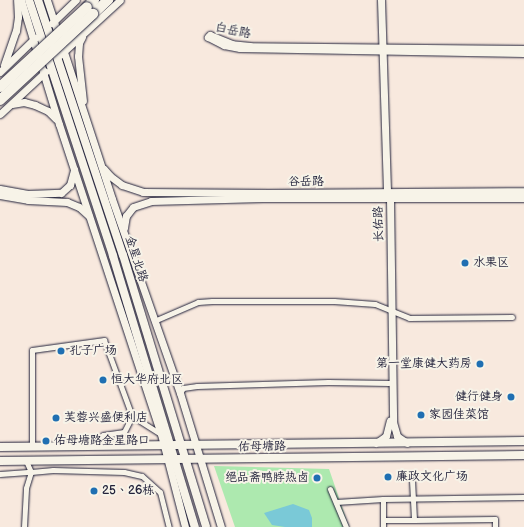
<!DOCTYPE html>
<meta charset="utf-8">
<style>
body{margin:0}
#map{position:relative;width:524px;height:527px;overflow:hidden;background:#f8e9de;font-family:"Balsamiq Sans","LXGW WenKai TC",sans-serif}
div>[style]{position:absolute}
.green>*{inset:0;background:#ade9af}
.water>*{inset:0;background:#7ac9d7}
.roads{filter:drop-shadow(0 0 1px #22223b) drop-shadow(0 0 1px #22223b)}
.street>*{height:5px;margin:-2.5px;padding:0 2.5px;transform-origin:2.5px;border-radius:2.5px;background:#f7f3e8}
.secondary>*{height:7px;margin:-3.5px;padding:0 3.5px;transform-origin:3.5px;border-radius:3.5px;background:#f7f3e8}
.primary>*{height:8px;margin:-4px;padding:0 4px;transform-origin:4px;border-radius:4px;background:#f7f3e8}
.highway>*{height:10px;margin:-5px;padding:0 5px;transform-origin:5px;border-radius:5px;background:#f7f3e8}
.bridges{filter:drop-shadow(0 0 1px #22223b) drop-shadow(0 0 1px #22223b)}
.highway-bridge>*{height:10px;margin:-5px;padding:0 5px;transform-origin:5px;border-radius:5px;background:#f7f3e8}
.dots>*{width:11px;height:11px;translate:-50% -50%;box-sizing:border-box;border:2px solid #f7f3e8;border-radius:50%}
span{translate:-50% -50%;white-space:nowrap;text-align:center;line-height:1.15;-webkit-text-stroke:4px #f7f3e8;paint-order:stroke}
.street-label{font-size:12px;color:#22223b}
.poi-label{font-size:12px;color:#22223b}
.left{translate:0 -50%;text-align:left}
.right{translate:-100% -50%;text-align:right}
</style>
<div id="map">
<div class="green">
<i style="clip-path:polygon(214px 466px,329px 469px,349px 527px,235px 527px)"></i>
</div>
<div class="water">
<i style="clip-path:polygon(293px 504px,309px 510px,312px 518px,312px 527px,285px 527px,272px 525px,264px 513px)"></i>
</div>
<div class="roads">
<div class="street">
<i style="left:154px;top:321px;width:48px;rotate:-23.4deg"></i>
<i style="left:198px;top:302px;width:14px;rotate:-4deg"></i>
<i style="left:212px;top:301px;width:122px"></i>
<i style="left:334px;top:301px;width:41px;rotate:4.2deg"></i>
<i style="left:375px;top:304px;width:37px;rotate:22deg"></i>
<i style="left:409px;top:318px;width:103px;rotate:-0.6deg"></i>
<i style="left:180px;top:393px;width:6px;rotate:-59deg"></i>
<i style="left:183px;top:388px;width:14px;rotate:-8deg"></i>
<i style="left:197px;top:386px;width:131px;rotate:-1.7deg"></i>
<i style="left:328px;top:382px;width:61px;rotate:0.9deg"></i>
<i style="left:98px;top:446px;width:12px;rotate:-66deg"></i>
<i style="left:103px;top:435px;width:21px;rotate:-8deg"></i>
<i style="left:124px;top:432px;width:18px;rotate:-63deg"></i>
<i style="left:32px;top:447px;width:97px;rotate:-90deg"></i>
<i style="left:32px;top:350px;width:73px;rotate:-7.9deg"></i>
<i style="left:104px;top:340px;width:81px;rotate:69.8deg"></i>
<i style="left:132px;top:416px;width:34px;rotate:32deg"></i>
<i style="left:0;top:474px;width:31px;rotate:-4deg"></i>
<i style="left:31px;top:472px;width:12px;rotate:-114deg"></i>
<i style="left:412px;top:480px;width:40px;rotate:87.1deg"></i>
<i style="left:414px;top:520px;width:81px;rotate:-0.7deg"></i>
<i style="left:495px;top:519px;width:8px;rotate:90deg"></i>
<i style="left:330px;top:489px;width:41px;rotate:67.2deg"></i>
<i style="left:383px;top:499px;width:28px;rotate:90deg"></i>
<i style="left:336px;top:502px;width:47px;rotate:-3.7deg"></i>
<i style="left:383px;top:499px;width:141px;rotate:-0.8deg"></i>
<i style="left:383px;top:520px;width:31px"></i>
<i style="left:24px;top:527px;width:39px;rotate:-87deg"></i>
<i style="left:26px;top:488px;width:17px;rotate:-73deg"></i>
<i style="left:31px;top:472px;width:22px;rotate:-5deg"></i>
<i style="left:53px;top:470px;width:71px;rotate:1.6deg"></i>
<i style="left:124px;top:472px;width:18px;rotate:13deg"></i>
<i style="left:142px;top:476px;width:24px;rotate:42deg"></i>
<i style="left:160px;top:492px;width:36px;rotate:76deg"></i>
</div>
<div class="secondary">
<i style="left:21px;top:0;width:130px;rotate:73deg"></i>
<i style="left:59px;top:124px;width:326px;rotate:71.8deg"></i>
<i style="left:161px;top:434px;width:96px;rotate:75.5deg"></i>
<i style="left:47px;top:0;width:209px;rotate:71.9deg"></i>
<i style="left:112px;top:199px;width:206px;rotate:70.7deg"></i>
<i style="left:180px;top:393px;width:140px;rotate:73deg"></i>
<i style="left:381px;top:0;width:193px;rotate:88.2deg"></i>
<i style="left:387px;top:193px;width:6px;rotate:59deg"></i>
<i style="left:390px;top:198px;width:224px;rotate:89.2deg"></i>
<i style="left:393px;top:422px;width:15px;rotate:74deg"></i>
<i style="left:397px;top:436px;width:12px;rotate:35deg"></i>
<i style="left:52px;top:23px;width:33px;rotate:-44deg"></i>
<i style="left:82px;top:37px;width:7px;rotate:117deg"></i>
<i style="left:79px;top:43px;width:13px;rotate:94deg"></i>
<i style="left:78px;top:56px;width:45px;rotate:83.7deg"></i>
<i style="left:524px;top:49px;width:274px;rotate:-179.4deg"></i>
<i style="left:250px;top:46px;width:18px;rotate:-174deg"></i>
<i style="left:232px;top:44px;width:24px;rotate:-158deg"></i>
<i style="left:210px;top:35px;width:3px;rotate:135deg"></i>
<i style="left:208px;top:37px;width:18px;rotate:27deg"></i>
<i style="left:224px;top:45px;width:16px;rotate:11deg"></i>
<i style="left:240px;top:48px;width:284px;rotate:1deg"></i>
<i style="left:60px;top:55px;width:81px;rotate:-42.5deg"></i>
<i style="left:4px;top:65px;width:36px;rotate:-71deg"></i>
<i style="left:16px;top:31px;width:14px;rotate:-82deg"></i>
<i style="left:18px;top:17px;width:17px;rotate:-93deg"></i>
<i style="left:0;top:72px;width:49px;rotate:-44.2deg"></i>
<i style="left:12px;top:104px;width:12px;rotate:-9deg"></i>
<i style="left:24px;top:102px;width:11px;rotate:15deg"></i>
<i style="left:35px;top:105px;width:14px;rotate:25deg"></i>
<i style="left:48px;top:111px;width:11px;rotate:45deg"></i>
<i style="left:0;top:114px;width:62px;rotate:-43deg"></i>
<i style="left:104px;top:169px;width:9px;rotate:49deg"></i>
<i style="left:110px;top:176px;width:15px;rotate:37deg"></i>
<i style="left:122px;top:185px;width:22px;rotate:18deg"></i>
<i style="left:143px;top:192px;width:126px;rotate:0.5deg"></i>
<i style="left:269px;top:193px;width:255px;rotate:-0.4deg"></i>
<i style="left:0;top:189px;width:28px;rotate:10deg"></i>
<i style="left:28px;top:194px;width:33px;rotate:-2deg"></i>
<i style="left:61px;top:193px;width:12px;rotate:-42deg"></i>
<i style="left:70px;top:185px;width:16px;rotate:-75deg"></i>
<i style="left:0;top:195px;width:28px;rotate:10deg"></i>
<i style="left:28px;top:200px;width:39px;rotate:3deg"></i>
<i style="left:67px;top:202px;width:13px;rotate:23deg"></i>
<i style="left:79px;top:207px;width:13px;rotate:42deg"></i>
<i style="left:124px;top:228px;width:12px;rotate:-81deg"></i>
<i style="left:126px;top:216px;width:11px;rotate:-52deg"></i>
<i style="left:133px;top:207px;width:19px;rotate:-18deg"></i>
<i style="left:151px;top:201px;width:111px;rotate:-1.5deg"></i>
<i style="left:262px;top:198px;width:262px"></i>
<i style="left:376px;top:443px;width:12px;rotate:-35deg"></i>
<i style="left:386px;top:436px;width:16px;rotate:-76deg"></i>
</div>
<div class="primary">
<i style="left:29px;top:0;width:269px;rotate:71.8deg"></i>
<i style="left:113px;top:256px;width:283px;rotate:73.2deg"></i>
<i style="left:38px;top:0;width:269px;rotate:71.6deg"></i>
<i style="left:123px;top:255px;width:284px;rotate:73deg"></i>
<i style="left:0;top:447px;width:524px;rotate:-0.66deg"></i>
<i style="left:0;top:461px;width:524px;rotate:-0.66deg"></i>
</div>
<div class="highway">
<i style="left:87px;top:7px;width:10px;rotate:-45deg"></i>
<i style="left:93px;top:14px;width:21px;rotate:-43deg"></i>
</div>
</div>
<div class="bridges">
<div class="highway-bridge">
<i style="left:0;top:87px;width:118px;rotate:-42.6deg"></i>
<i style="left:0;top:100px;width:127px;rotate:-42.8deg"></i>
</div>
</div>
<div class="dots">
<i style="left:465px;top:263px;background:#1f6fb2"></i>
<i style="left:61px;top:351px;background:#1f6fb2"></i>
<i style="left:480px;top:364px;background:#1f6fb2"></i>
<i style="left:103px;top:380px;background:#1f6fb2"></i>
<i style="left:511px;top:397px;background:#1f6fb2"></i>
<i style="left:421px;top:415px;background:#1f6fb2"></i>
<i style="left:56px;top:418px;background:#1f6fb2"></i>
<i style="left:46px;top:441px;background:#1f6fb2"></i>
<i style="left:388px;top:477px;background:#1f6fb2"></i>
<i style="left:317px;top:478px;background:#1f6fb2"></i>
<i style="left:94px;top:491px;background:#1f6fb2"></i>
</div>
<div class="street-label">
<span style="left:233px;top:31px;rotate:11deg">白岳路</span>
<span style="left:306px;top:182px">谷岳路</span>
<span style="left:379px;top:224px;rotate:-91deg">长佑路</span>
<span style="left:136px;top:259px;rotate:72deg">金星北路</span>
<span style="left:262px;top:447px;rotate:-1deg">佑母塘路</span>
</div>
<div class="poi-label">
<span class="left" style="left:473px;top:263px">水果区</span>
<span class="left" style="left:69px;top:351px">孔子广场</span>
<span class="right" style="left:472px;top:364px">第一堂康健大药房</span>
<span class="left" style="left:111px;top:380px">恒大华府北区</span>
<span class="right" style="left:503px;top:397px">健行健身</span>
<span class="left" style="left:429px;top:415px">家园佳菜馆</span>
<span class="left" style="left:64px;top:418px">芙蓉兴盛便利店</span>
<span class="left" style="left:54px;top:441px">佑母塘路金星路口</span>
<span class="left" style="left:396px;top:477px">廉政文化广场</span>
<span class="right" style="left:309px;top:478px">绝品斋鸭脖热卤</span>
<span class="left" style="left:102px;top:491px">25、26栋</span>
</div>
</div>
